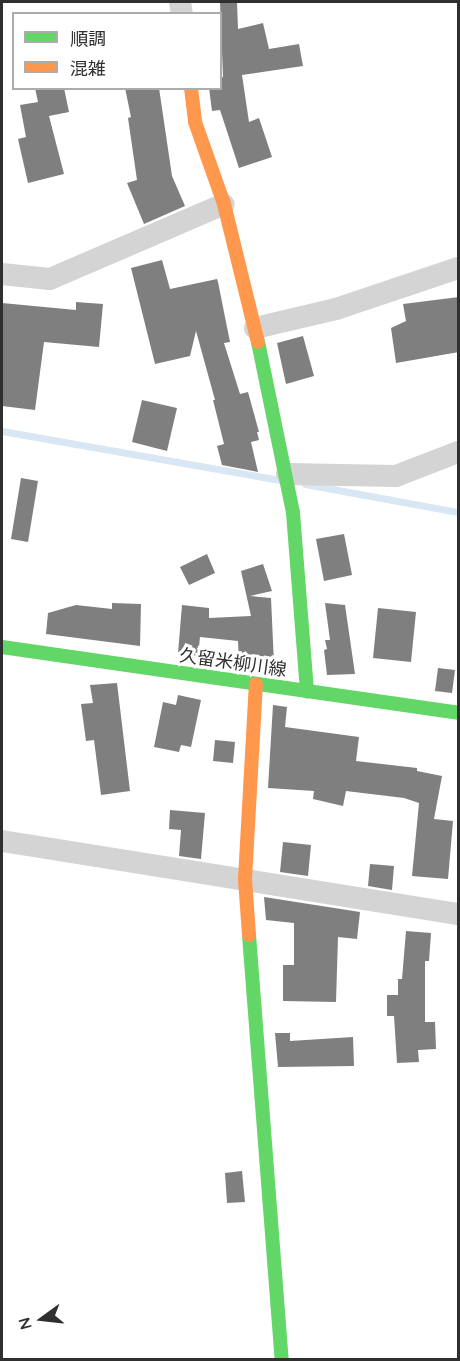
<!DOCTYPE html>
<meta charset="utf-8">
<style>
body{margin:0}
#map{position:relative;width:460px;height:1361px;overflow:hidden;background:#fff;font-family:Quicksand,"Noto Sans JP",sans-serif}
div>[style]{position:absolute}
.stream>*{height:7px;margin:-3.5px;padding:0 3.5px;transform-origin:3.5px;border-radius:3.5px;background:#d8e7f3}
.building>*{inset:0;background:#7f7f7f}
.street>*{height:22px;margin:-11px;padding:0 11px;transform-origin:11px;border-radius:11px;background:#d4d4d4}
.fast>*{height:14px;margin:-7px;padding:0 7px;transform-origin:7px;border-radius:7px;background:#63d668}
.slow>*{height:14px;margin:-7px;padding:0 7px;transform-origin:7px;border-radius:7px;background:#ff974d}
span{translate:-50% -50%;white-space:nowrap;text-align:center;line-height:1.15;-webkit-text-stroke:6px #fff;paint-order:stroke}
.street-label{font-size:18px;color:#2f2f2f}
.frame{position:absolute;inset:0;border:3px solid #2f2f2f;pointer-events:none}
.legend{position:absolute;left:12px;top:12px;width:210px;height:78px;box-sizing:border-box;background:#fff;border:2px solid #acacac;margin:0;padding:8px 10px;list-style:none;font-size:18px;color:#2f2f2f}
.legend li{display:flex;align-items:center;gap:12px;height:30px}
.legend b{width:30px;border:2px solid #acacac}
.north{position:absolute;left:12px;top:1289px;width:60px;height:60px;-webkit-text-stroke:4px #fff;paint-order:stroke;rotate:255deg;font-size:16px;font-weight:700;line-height:24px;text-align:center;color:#2f2f2f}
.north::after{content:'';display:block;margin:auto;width:21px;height:27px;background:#2f2f2f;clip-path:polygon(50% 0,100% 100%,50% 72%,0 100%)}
</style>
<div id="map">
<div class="stream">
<i style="left:2px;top:431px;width:281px;rotate:10deg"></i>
<i style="left:305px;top:484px;width:156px;rotate:10.4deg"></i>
</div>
<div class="building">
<i style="clip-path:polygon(220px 2px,237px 2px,238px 29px,263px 23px,269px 49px,299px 44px,303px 66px,242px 75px,249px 122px,259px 118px,272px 157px,239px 168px,220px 110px,212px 111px,209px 88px,220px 88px,220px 78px,223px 77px)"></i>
<i style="clip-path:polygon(35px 88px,64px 88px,69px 112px,49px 116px,64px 174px,28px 183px,18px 139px,26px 137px,20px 105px,38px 102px)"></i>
<i style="clip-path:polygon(125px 88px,159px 88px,172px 176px,185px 206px,144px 224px,127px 183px,137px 180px,128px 118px,131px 117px)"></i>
<i style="clip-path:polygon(162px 260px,170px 289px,217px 279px,218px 282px,230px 342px,224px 343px,240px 394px,248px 392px,259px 432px,257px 432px,259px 440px,251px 442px,258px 472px,222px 465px,217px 446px,224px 444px,213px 400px,215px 400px,196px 331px,190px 356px,155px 364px,131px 268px)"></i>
<i style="clip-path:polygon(459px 297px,459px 352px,396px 363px,391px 328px,406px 321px,403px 304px)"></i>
<i style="clip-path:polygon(76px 302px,103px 304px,99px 347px,44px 342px,35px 410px,2px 406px,2px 303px,76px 310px)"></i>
<i style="clip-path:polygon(303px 336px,314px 376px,286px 384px,277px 343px)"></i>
<i style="clip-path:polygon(142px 400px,177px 408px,167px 451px,132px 442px)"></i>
<i style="clip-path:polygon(21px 478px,38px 481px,28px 542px,11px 539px)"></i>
<i style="clip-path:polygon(344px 534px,352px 575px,324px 581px,316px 539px)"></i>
<i style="clip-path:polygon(207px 554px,215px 573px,189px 585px,180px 567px)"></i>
<i style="clip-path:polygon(263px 564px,272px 591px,250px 596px,271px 598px,274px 664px,239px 662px,238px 641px,200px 637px,198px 656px,178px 653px,182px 605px,209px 608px,209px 618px,251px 616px,241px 571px)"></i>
<i style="clip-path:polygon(112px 603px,141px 604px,140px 646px,46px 634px,48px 613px,76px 605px,112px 609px)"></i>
<i style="clip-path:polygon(325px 603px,345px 605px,355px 674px,327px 675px,324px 650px,327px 649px,325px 640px,330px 640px)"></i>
<i style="clip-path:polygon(378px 608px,416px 612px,411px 662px,373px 658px)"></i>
<i style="clip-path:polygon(438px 668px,455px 670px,452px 693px,435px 691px)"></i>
<i style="clip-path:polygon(117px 683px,130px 791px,101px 795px,94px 740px,86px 741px,81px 704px,93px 703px,90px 685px)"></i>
<i style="clip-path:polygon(178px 695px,201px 700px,191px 747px,181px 745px,179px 752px,154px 747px,163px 702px,176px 705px)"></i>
<i style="clip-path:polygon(273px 705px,287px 707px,285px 727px,359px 737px,356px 761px,417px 768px,417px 771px,442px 776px,434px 819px,453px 821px,448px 879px,412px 876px,419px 803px,404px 798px,346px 791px,343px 806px,313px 799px,314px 791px,268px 788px)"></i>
<i style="clip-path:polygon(215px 740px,235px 742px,233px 763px,213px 761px)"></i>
<i style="clip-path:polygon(170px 810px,205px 813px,201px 859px,179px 856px,181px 830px,169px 829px)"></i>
<i style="clip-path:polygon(283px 842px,311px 845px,308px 876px,280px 872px)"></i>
<i style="clip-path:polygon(370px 864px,394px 866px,392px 890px,368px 886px)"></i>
<i style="clip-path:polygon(264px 897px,360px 912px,357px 939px,338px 937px,336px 1002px,283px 1001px,283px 965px,294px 965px,294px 923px,266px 920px)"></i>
<i style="clip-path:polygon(406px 931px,431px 933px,429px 961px,425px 961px,425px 1022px,435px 1022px,436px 1049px,418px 1050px,419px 1062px,397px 1063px,394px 1016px,387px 1016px,387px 995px,398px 995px,398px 979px,402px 979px)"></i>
<i style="clip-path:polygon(275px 1033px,290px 1033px,290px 1041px,353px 1037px,354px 1066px,278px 1067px)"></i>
<i style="clip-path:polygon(242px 1171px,245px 1202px,227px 1203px,225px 1173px)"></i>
</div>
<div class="street">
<i style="left:180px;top:2px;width:12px;rotate:81deg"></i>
<i style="left:2px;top:274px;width:48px;rotate:5.9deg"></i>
<i style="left:50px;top:279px;width:189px;rotate:-23.3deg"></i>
<i style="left:255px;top:328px;width:83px;rotate:-13.2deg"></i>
<i style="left:336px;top:309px;width:129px;rotate:-18.6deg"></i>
<i style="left:287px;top:474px;width:109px;rotate:1.1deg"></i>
<i style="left:396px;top:476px;width:66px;rotate:-21.2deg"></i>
<i style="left:2px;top:841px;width:462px;rotate:9.1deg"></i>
</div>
<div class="fast">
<i style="left:258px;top:342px;width:175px;rotate:78.4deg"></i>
<i style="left:293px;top:513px;width:179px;rotate:85.5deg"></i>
<i style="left:2px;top:647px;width:461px;rotate:8.2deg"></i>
<i style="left:249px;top:935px;width:426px;rotate:85.6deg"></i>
</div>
<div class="slow">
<i style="left:191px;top:88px;width:34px;rotate:83deg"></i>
<i style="left:195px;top:122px;width:87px;rotate:70.5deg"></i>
<i style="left:224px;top:204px;width:142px;rotate:76.2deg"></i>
<i style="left:249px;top:935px;width:56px;rotate:-94.1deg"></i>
<i style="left:245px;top:879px;width:195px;rotate:-86.8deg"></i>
</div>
<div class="street-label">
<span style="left:233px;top:663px;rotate:8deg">久留米柳川線</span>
</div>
<div class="frame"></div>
<ul class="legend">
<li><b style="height:8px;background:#63d668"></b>順調</li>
<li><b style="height:8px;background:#ff974d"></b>混雑</li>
</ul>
<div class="north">N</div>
</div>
